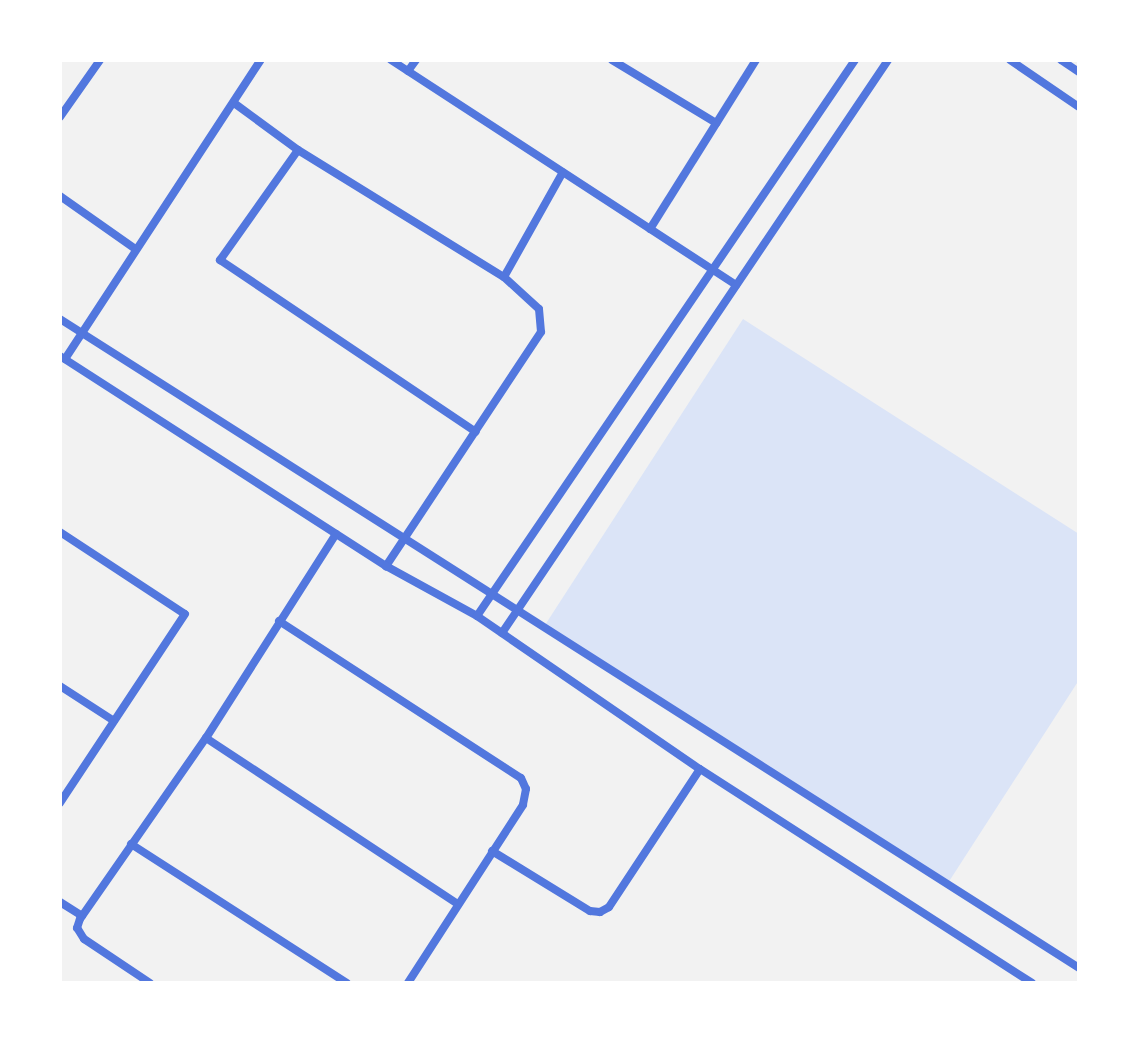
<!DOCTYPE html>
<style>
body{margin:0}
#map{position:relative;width:1139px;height:1043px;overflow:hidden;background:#f2f2f2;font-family:"PT Serif",serif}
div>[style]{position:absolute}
.green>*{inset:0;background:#dbe4f7}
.minor>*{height:8px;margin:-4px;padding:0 4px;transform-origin:4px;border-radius:4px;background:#5277de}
span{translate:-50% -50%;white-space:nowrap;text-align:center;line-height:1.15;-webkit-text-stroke:8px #fff;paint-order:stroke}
.frame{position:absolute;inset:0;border:62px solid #fff;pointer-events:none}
</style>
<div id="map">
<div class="green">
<div style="clip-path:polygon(743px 319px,1079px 534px,1079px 680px,948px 883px,545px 625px)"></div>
</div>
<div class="minor">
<div style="left:391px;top:60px;width:412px;rotate:33.1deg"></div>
<div style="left:612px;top:60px;width:122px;rotate:31.2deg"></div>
<div style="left:1010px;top:60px;width:83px;rotate:34.3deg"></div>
<div style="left:1061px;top:60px;width:22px;rotate:34deg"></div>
<div style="left:408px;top:71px;width:14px;rotate:-54deg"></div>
<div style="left:234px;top:103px;width:79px;rotate:36.3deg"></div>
<div style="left:298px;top:150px;width:242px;rotate:31.7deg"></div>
<div style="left:504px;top:277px;width:47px;rotate:42.4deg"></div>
<div style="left:539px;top:309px;width:23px;rotate:85deg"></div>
<div style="left:541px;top:332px;width:281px;rotate:123.5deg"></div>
<div style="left:60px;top:117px;width:70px;rotate:-54.9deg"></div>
<div style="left:298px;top:150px;width:135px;rotate:125.3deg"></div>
<div style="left:220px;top:260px;width:308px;rotate:33.9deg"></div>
<div style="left:60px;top:196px;width:90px;rotate:35.1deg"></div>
<div style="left:650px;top:229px;width:199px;rotate:-57.9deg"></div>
<div style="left:504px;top:277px;width:120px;rotate:-60.7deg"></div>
<div style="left:60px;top:319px;width:1208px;rotate:32.49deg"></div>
<div style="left:60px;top:356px;width:388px;rotate:32.8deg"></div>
<div style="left:386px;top:566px;width:104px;rotate:28.8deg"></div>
<div style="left:477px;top:616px;width:270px;rotate:34.5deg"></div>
<div style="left:700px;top:769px;width:395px;rotate:32.8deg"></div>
<div style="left:65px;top:359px;width:358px;rotate:-56.8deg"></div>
<div style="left:60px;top:532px;width:149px;rotate:33.3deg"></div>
<div style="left:185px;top:614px;width:227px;rotate:123.5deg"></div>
<div style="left:477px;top:616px;width:672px;rotate:-55.79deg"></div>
<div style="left:279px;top:621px;width:288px;rotate:33deg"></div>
<div style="left:521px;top:778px;width:12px;rotate:66deg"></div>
<div style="left:526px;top:789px;width:16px;rotate:101deg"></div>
<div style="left:523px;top:805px;width:212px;rotate:122.9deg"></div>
<div style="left:502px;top:633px;width:691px;rotate:-56.03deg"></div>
<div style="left:60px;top:686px;width:64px;rotate:32.9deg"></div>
<div style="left:206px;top:738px;width:302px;rotate:33.4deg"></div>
<div style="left:131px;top:844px;width:257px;rotate:32.8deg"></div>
<div style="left:492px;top:851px;width:115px;rotate:31.5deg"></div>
<div style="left:590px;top:911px;width:10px;rotate:6deg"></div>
<div style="left:600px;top:912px;width:10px;rotate:-29deg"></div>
<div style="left:609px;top:907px;width:165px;rotate:-56.6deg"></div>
<div style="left:60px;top:902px;width:26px;rotate:32deg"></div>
<div style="left:150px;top:983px;width:79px;rotate:-146.3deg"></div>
<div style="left:84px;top:939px;width:13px;rotate:-122deg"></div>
<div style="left:77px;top:928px;width:9px;rotate:-72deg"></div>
<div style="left:80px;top:919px;width:221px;rotate:-55.2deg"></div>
<div style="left:206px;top:738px;width:242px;rotate:-57.5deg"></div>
</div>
<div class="frame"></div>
</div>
